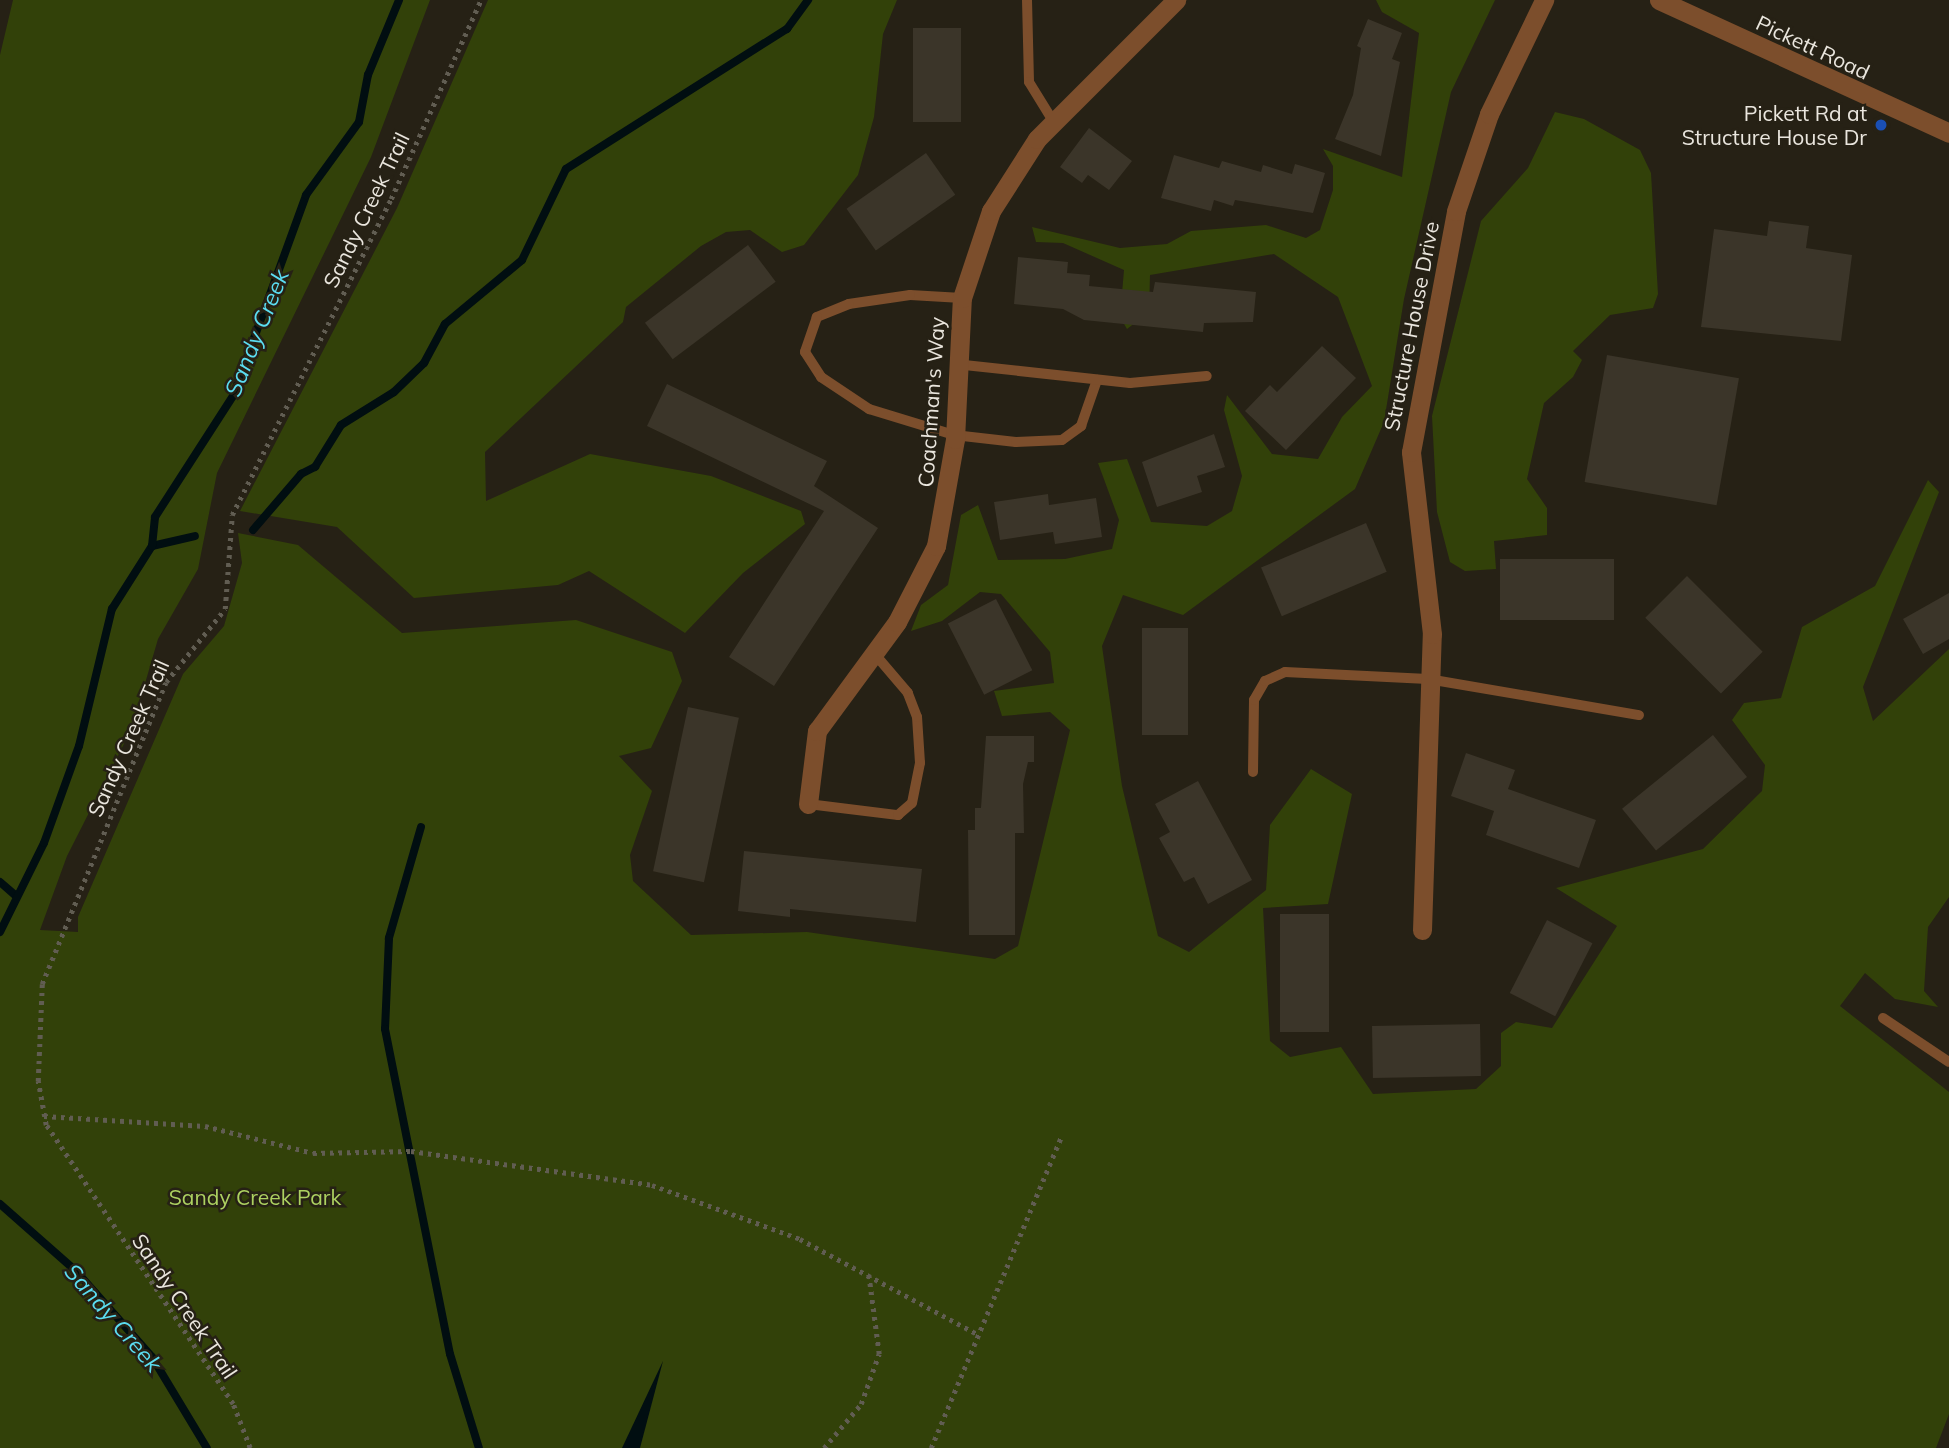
<!DOCTYPE html>
<style>
body{margin:0}
#map{position:relative;width:1949px;height:1448px;overflow:hidden;background:#262115;font-family:Mulish,sans-serif}
div>[style]{position:absolute}
.green>*{inset:0;background:#324109}
.water>*{inset:0;background:#010e11}
.stream>*{height:8px;margin:-4px;padding:0 4px;transform-origin:4px;border-radius:4px;background:#010e11}
.building>*{inset:0;background:#3b3529;transform-origin:0 0}
.path>*{height:4.5px;margin-top:-2.25px;transform-origin:0;background:repeating-linear-gradient(90deg,#615d52 0 3.5px,transparent 0 8.5px)}
.service>*{height:10px;margin:-5px;padding:0 5px;transform-origin:5px;border-radius:5px;background:#7c4e2c}
.minor>*{height:19px;margin:-9.5px;padding:0 9.5px;transform-origin:9.5px;border-radius:9.5px;background:#7c4e2c}
.tertiary>*{height:19px;margin:-9.5px;padding:0 9.5px;transform-origin:9.5px;border-radius:9.5px;background:#7c4e2c}
.dots>*{width:19px;height:19px;translate:-50% -50%;box-sizing:border-box;border:4px solid #262115;border-radius:50%}
span{translate:-50% -50%;white-space:nowrap;text-align:center;line-height:1.15;-webkit-text-stroke:5px #262115;paint-order:stroke}
.street-label{font-size:21px;color:#eae6de}
.poi-label{font-size:21px;color:#eae6de}
.right{translate:-100% -50%;text-align:right}
.park-label{font-size:21px;color:#add161}
.water-label{font-size:23px;color:#5bddf1;font-style:italic}
</style>
<div id="map">
<div class="green">
<div style="clip-path:polygon(13px 0,430px 0,371px 157px,217px 473px,198px 569px,158px 639px,132px 728px,67px 856px,40px 930px,78px 932px,78px 917px,183px 674px,224px 626px,242px 563px,238px 533px,298px 545px,402px 633px,576px 620px,672px 652px,682px 681px,651px 748px,619px 756px,652px 791px,630px 855px,633px 881px,691px 935px,807px 932px,995px 959px,1018px 946px,1070px 730px,1050px 712px,1002px 716px,994px 691px,1054px 683px,1050px 652px,1001px 594px,980px 592px,942px 621px,911px 631px,921px 605px,948px 585px,961px 515px,978px 505px,998px 560px,1065px 559px,1112px 549px,1119px 520px,1098px 463px,1127px 459px,1151px 522px,1207px 526px,1232px 511px,1242px 476px,1224px 410px,1227px 395px,1272px 454px,1318px 459px,1342px 417px,1372px 386px,1338px 297px,1274px 254px,1150px 275px,1149px 312px,1127px 329px,1120px 317px,1124px 270px,1063px 243px,1036px 242px,1032px 227px,1120px 248px,1167px 244px,1191px 231px,1266px 225px,1306px 238px,1320px 230px,1333px 190px,1333px 166px,1323px 149px,1402px 177px,1419px 33px,1382px 12px,1376px 0,1495px 0,1451px 92px,1404px 299px,1384px 422px,1355px 489px,1183px 615px,1123px 595px,1102px 646px,1122px 786px,1158px 936px,1189px 952px,1266px 890px,1270px 825px,1311px 769px,1352px 794px,1328px 904px,1263px 908px,1270px 1041px,1290px 1057px,1341px 1047px,1373px 1094px,1476px 1089px,1501px 1066px,1501px 1033px,1516px 1022px,1552px 1028px,1617px 926px,1556px 888px,1703px 849px,1762px 791px,1765px 765px,1732px 720px,1744px 703px,1781px 698px,1802px 627px,1875px 586px,1928px 480px,1939px 492px,1863px 687px,1873px 721px,1949px 649px,1949px 897px,1928px 927px,1924px 991px,1938px 1007px,1895px 999px,1865px 973px,1840px 1006px,1949px 1092px,1949px 1414px,1936px 1448px,0 1448px,0 55px)"></div>
<div style="clip-path:polygon(488px 0,897px 0,883px 34px,874px 117px,858px 175px,804px 245px,782px 252px,750px 230px,726px 232px,701px 246px,626px 307px,623px 322px,485px 452px,486px 501px,590px 454px,711px 476px,801px 511px,805px 524px,743px 573px,685px 633px,589px 571px,558px 585px,414px 598px,337px 527px,240px 511px,397px 208px)"></div>
<div style="clip-path:polygon(1555px 112px,1584px 119px,1640px 150px,1651px 173px,1658px 294px,1653px 308px,1610px 315px,1573px 351px,1582px 360px,1573px 377px,1544px 403px,1527px 479px,1547px 508px,1547px 535px,1494px 541px,1496px 569px,1465px 571px,1450px 562px,1437px 512px,1432px 416px,1481px 221px,1528px 168px)"></div>
</div>
<div class="water">
<div style="clip-path:polygon(663px 1361px,640px 1448px,622px 1448px)"></div>
</div>
<div class="stream">
<div style="left:253px;top:530px;width:74px;rotate:-49.4deg"></div>
<div style="left:301px;top:474px;width:16px;rotate:-27deg"></div>
<div style="left:315px;top:467px;width:49px;rotate:-58.2deg"></div>
<div style="left:341px;top:425px;width:62px;rotate:-31.9deg"></div>
<div style="left:394px;top:392px;width:42px;rotate:-44deg"></div>
<div style="left:424px;top:363px;width:44px;rotate:-61.7deg"></div>
<div style="left:445px;top:324px;width:100px;rotate:-39.7deg"></div>
<div style="left:522px;top:260px;width:101px;rotate:-64.2deg"></div>
<div style="left:566px;top:169px;width:262px;rotate:-32.4deg"></div>
<div style="left:787px;top:29px;width:36px;rotate:-54deg"></div>
<div style="left:152px;top:546px;width:44px;rotate:-13.1deg"></div>
<div style="left:421px;top:827px;width:116px;rotate:106.1deg"></div>
<div style="left:389px;top:938px;width:91px;rotate:92.5deg"></div>
<div style="left:385px;top:1029px;width:331px;rotate:78.7deg"></div>
<div style="left:450px;top:1354px;width:98px;rotate:72.9deg"></div>
<div style="left:0;top:882px;width:20px;rotate:41deg"></div>
<div style="left:0;top:932px;width:99px;rotate:-63.7deg"></div>
<div style="left:44px;top:843px;width:103px;rotate:-70.2deg"></div>
<div style="left:79px;top:746px;width:141px;rotate:-76.5deg"></div>
<div style="left:112px;top:609px;width:75px;rotate:-57.6deg"></div>
<div style="left:152px;top:546px;width:29px;rotate:-84deg"></div>
<div style="left:155px;top:517px;width:144px;rotate:-57.2deg"></div>
<div style="left:233px;top:396px;width:214px;rotate:-70deg"></div>
<div style="left:306px;top:195px;width:90px;rotate:-54deg"></div>
<div style="left:359px;top:122px;width:48px;rotate:-79.2deg"></div>
<div style="left:368px;top:75px;width:81px;rotate:-67.5deg"></div>
<div style="left:0;top:1204px;width:101px;rotate:41.4deg"></div>
<div style="left:76px;top:1271px;width:115px;rotate:48.5deg"></div>
<div style="left:152px;top:1357px;width:106px;rotate:58.9deg"></div>
</div>
<div class="building">
<div style="clip-path:polygon(1368px 19px,1402px 33px,1392px 59px,1400px 62px,1381px 156px,1335px 139px,1353px 95px,1361px 48px,1357px 46px)"></div>
<div style="left:913px;top:28px;width:48px;height:94px"></div>
<div style="clip-path:polygon(1089px 128px,1132px 161px,1109px 190px,1088px 175px,1082px 183px,1060px 167px)"></div>
<div style="left:926px;top:153px;width:51px;height:97px;rotate:55deg"></div>
<div style="clip-path:polygon(1174px 155px,1219px 168px,1222px 161px,1261px 172px,1263px 165px,1292px 174px,1295px 164px,1325px 173px,1313px 213px,1235px 200px,1233px 206px,1214px 200px,1211px 211px,1161px 198px)"></div>
<div style="clip-path:polygon(1769px 221px,1809px 226px,1806px 248px,1852px 255px,1841px 341px,1701px 327px,1714px 229px,1767px 236px)"></div>
<div style="left:748px;top:245px;width:46px;height:129px;rotate:53deg"></div>
<div style="clip-path:polygon(1018px 257px,1068px 262px,1067px 273px,1090px 275px,1089px 286px,1153px 292px,1155px 282px,1256px 292px,1253px 322px,1204px 323px,1203px 332px,1084px 320px,1063px 309px,1014px 304px)"></div>
<div style="clip-path:polygon(1322px 346px,1356px 378px,1286px 450px,1245px 411px,1270px 385px,1277px 392px)"></div>
<div style="left:1607px;top:355px;width:134px;height:129px;rotate:10deg"></div>
<div style="clip-path:polygon(667px 384px,827px 461px,814px 486px,878px 528px,774px 686px,729px 657px,824px 511px,647px 426px)"></div>
<div style="clip-path:polygon(1214px 434px,1225px 467px,1197px 476px,1202px 492px,1157px 507px,1142px 462px)"></div>
<div style="clip-path:polygon(1048px 494px,1049px 505px,1096px 498px,1102px 537px,1055px 544px,1053px 532px,1000px 540px,994px 502px)"></div>
<div style="left:1366px;top:523px;width:53px;height:114px;rotate:67deg"></div>
<div style="left:1500px;top:559px;width:114px;height:61px"></div>
<div style="left:1687px;top:576px;width:107px;height:59px;rotate:45deg"></div>
<div style="clip-path:polygon(1949px 593px,1949px 639px,1923px 654px,1903px 619px)"></div>
<div style="left:996px;top:599px;width:80px;height:54px;rotate:63deg"></div>
<div style="left:1142px;top:628px;width:46px;height:107px"></div>
<div style="left:688px;top:707px;width:52px;height:168px;rotate:12deg"></div>
<div style="left:1713px;top:735px;width:54px;height:117px;rotate:51deg"></div>
<div style="clip-path:polygon(986px 736px,1034px 736px,1034px 762px,1028px 762px,1023px 784px,1024px 833px,1015px 833px,1015px 935px,969px 935px,968px 830px,975px 830px,975px 808px,981px 808px)"></div>
<div style="clip-path:polygon(1466px 753px,1515px 770px,1508px 789px,1596px 820px,1579px 868px,1486px 835px,1494px 811px,1451px 796px)"></div>
<div style="clip-path:polygon(1198px 781px,1252px 880px,1208px 904px,1194px 877px,1184px 882px,1159px 838px,1170px 832px,1155px 804px)"></div>
<div style="clip-path:polygon(744px 851px,922px 869px,916px 922px,790px 909px,790px 917px,738px 911px)"></div>
<div style="left:1280px;top:914px;width:49px;height:118px"></div>
<div style="left:1547px;top:920px;width:51px;height:82px;rotate:27deg"></div>
<div style="left:1480px;top:1024px;width:52px;height:108px;rotate:89deg"></div>
</div>
<div class="path">
<div style="left:44px;top:1116px;width:161px;rotate:3.6deg"></div>
<div style="left:205px;top:1126px;width:111px;rotate:14deg"></div>
<div style="left:313px;top:1153px;width:98px;rotate:-1.2deg"></div>
<div style="left:411px;top:1151px;width:243px;rotate:8deg"></div>
<div style="left:652px;top:1185px;width:158px;rotate:20deg"></div>
<div style="left:800px;top:1239px;width:203px;rotate:28.2deg"></div>
<div style="left:250px;top:1448px;width:47px;rotate:-111.1deg"></div>
<div style="left:233px;top:1404px;width:336px;rotate:-123.8deg"></div>
<div style="left:46px;top:1125px;width:45px;rotate:-100.3deg"></div>
<div style="left:38px;top:1081px;width:97px;rotate:-87.6deg"></div>
<div style="left:42px;top:984px;width:326px;rotate:-67.7deg"></div>
<div style="left:166px;top:682px;width:94px;rotate:-51.1deg"></div>
<div style="left:225px;top:609px;width:94px;rotate:-85.7deg"></div>
<div style="left:232px;top:515px;width:354px;rotate:-63.3deg"></div>
<div style="left:391px;top:199px;width:218px;rotate:-65.7deg"></div>
<div style="left:824px;top:1448px;width:57px;rotate:-49.9deg"></div>
<div style="left:861px;top:1404px;width:53px;rotate:-70.2deg"></div>
<div style="left:879px;top:1354px;width:84px;rotate:-97.5deg"></div>
<div style="left:931px;top:1448px;width:337px;rotate:-67.3deg"></div>
</div>
<div class="service">
<div style="left:1027px;top:0;width:82px;rotate:88.6deg"></div>
<div style="left:1029px;top:82px;width:46px;rotate:58.4deg"></div>
<div style="left:962px;top:298px;width:52px;rotate:-176.7deg"></div>
<div style="left:910px;top:295px;width:62px;rotate:171.6deg"></div>
<div style="left:849px;top:304px;width:35px;rotate:158deg"></div>
<div style="left:817px;top:317px;width:37px;rotate:109deg"></div>
<div style="left:805px;top:352px;width:30px;rotate:57deg"></div>
<div style="left:821px;top:377px;width:58px;rotate:33.7deg"></div>
<div style="left:869px;top:409px;width:89px;rotate:17deg"></div>
<div style="left:954px;top:435px;width:62px;rotate:6.4deg"></div>
<div style="left:1016px;top:442px;width:46px;rotate:-2.5deg"></div>
<div style="left:1062px;top:440px;width:24px;rotate:-36deg"></div>
<div style="left:1081px;top:426px;width:49px;rotate:-70.8deg"></div>
<div style="left:955px;top:364px;width:176px;rotate:6.2deg"></div>
<div style="left:1130px;top:383px;width:77px;rotate:-5.2deg"></div>
<div style="left:1253px;top:772px;width:72px;rotate:-89.2deg"></div>
<div style="left:1254px;top:700px;width:22px;rotate:-60deg"></div>
<div style="left:1265px;top:681px;width:22px;rotate:-24deg"></div>
<div style="left:1285px;top:672px;width:143px;rotate:2.8deg"></div>
<div style="left:1428px;top:679px;width:214px;rotate:9.7deg"></div>
<div style="left:808px;top:804px;width:91px;rotate:7deg"></div>
<div style="left:898px;top:815px;width:18px;rotate:-41deg"></div>
<div style="left:912px;top:803px;width:41px;rotate:-78.7deg"></div>
<div style="left:920px;top:763px;width:46px;rotate:-93.7deg"></div>
<div style="left:917px;top:717px;width:26px;rotate:-111deg"></div>
<div style="left:908px;top:693px;width:52px;rotate:-130.4deg"></div>
<div style="left:1883px;top:1018px;width:79px;rotate:33.7deg"></div>
</div>
<div class="minor">
<div style="left:808px;top:804px;width:74px;rotate:-83deg"></div>
<div style="left:817px;top:731px;width:135px;rotate:-53.7deg"></div>
<div style="left:897px;top:622px;width:85px;rotate:-62.8deg"></div>
<div style="left:936px;top:546px;width:109px;rotate:-79.9deg"></div>
<div style="left:955px;top:439px;width:141px;rotate:-87.2deg"></div>
<div style="left:962px;top:298px;width:92px;rotate:-71.6deg"></div>
<div style="left:991px;top:211px;width:85px;rotate:-57.4deg"></div>
<div style="left:1037px;top:139px;width:197px;rotate:-45deg"></div>
<div style="left:1422px;top:930px;width:296px;rotate:-88.1deg"></div>
<div style="left:1432px;top:634px;width:183px;rotate:-96.6deg"></div>
<div style="left:1411px;top:452px;width:245px;rotate:-79.4deg"></div>
<div style="left:1456px;top:211px;width:102px;rotate:-71.2deg"></div>
<div style="left:1489px;top:114px;width:127px;rotate:-64.2deg"></div>
</div>
<div class="tertiary">
<div style="left:1659px;top:0;width:319px;rotate:24.6deg"></div>
</div>
<div class="dots">
<div style="left:1881px;top:125px;background:#1a4fb4"></div>
</div>
<div class="street-label">
<span style="left:1813px;top:47px;rotate:25deg">Pickett Road</span>
<span style="left:366px;top:210px;rotate:-64deg">Sandy Creek Trail</span>
<span style="left:1411px;top:326px;rotate:-79deg">Structure House Drive</span>
<span style="left:931px;top:402px;rotate:-86deg">Coachman's Way</span>
<span style="left:128px;top:738px;rotate:-66deg">Sandy Creek Trail</span>
<span style="left:185px;top:1306px;rotate:56deg">Sandy Creek Trail</span>
</div>
<div class="poi-label">
<span class="right" style="left:1867px;top:125px">Pickett Rd at<br>Structure House Dr</span>
</div>
<div class="park-label">
<span style="left:255px;top:1197px">Sandy Creek Park</span>
</div>
<div class="water-label">
<span style="left:257px;top:333px;rotate:-68deg">Sandy Creek</span>
<span style="left:113px;top:1318px;rotate:49deg">Sandy Creek</span>
</div>
</div>
